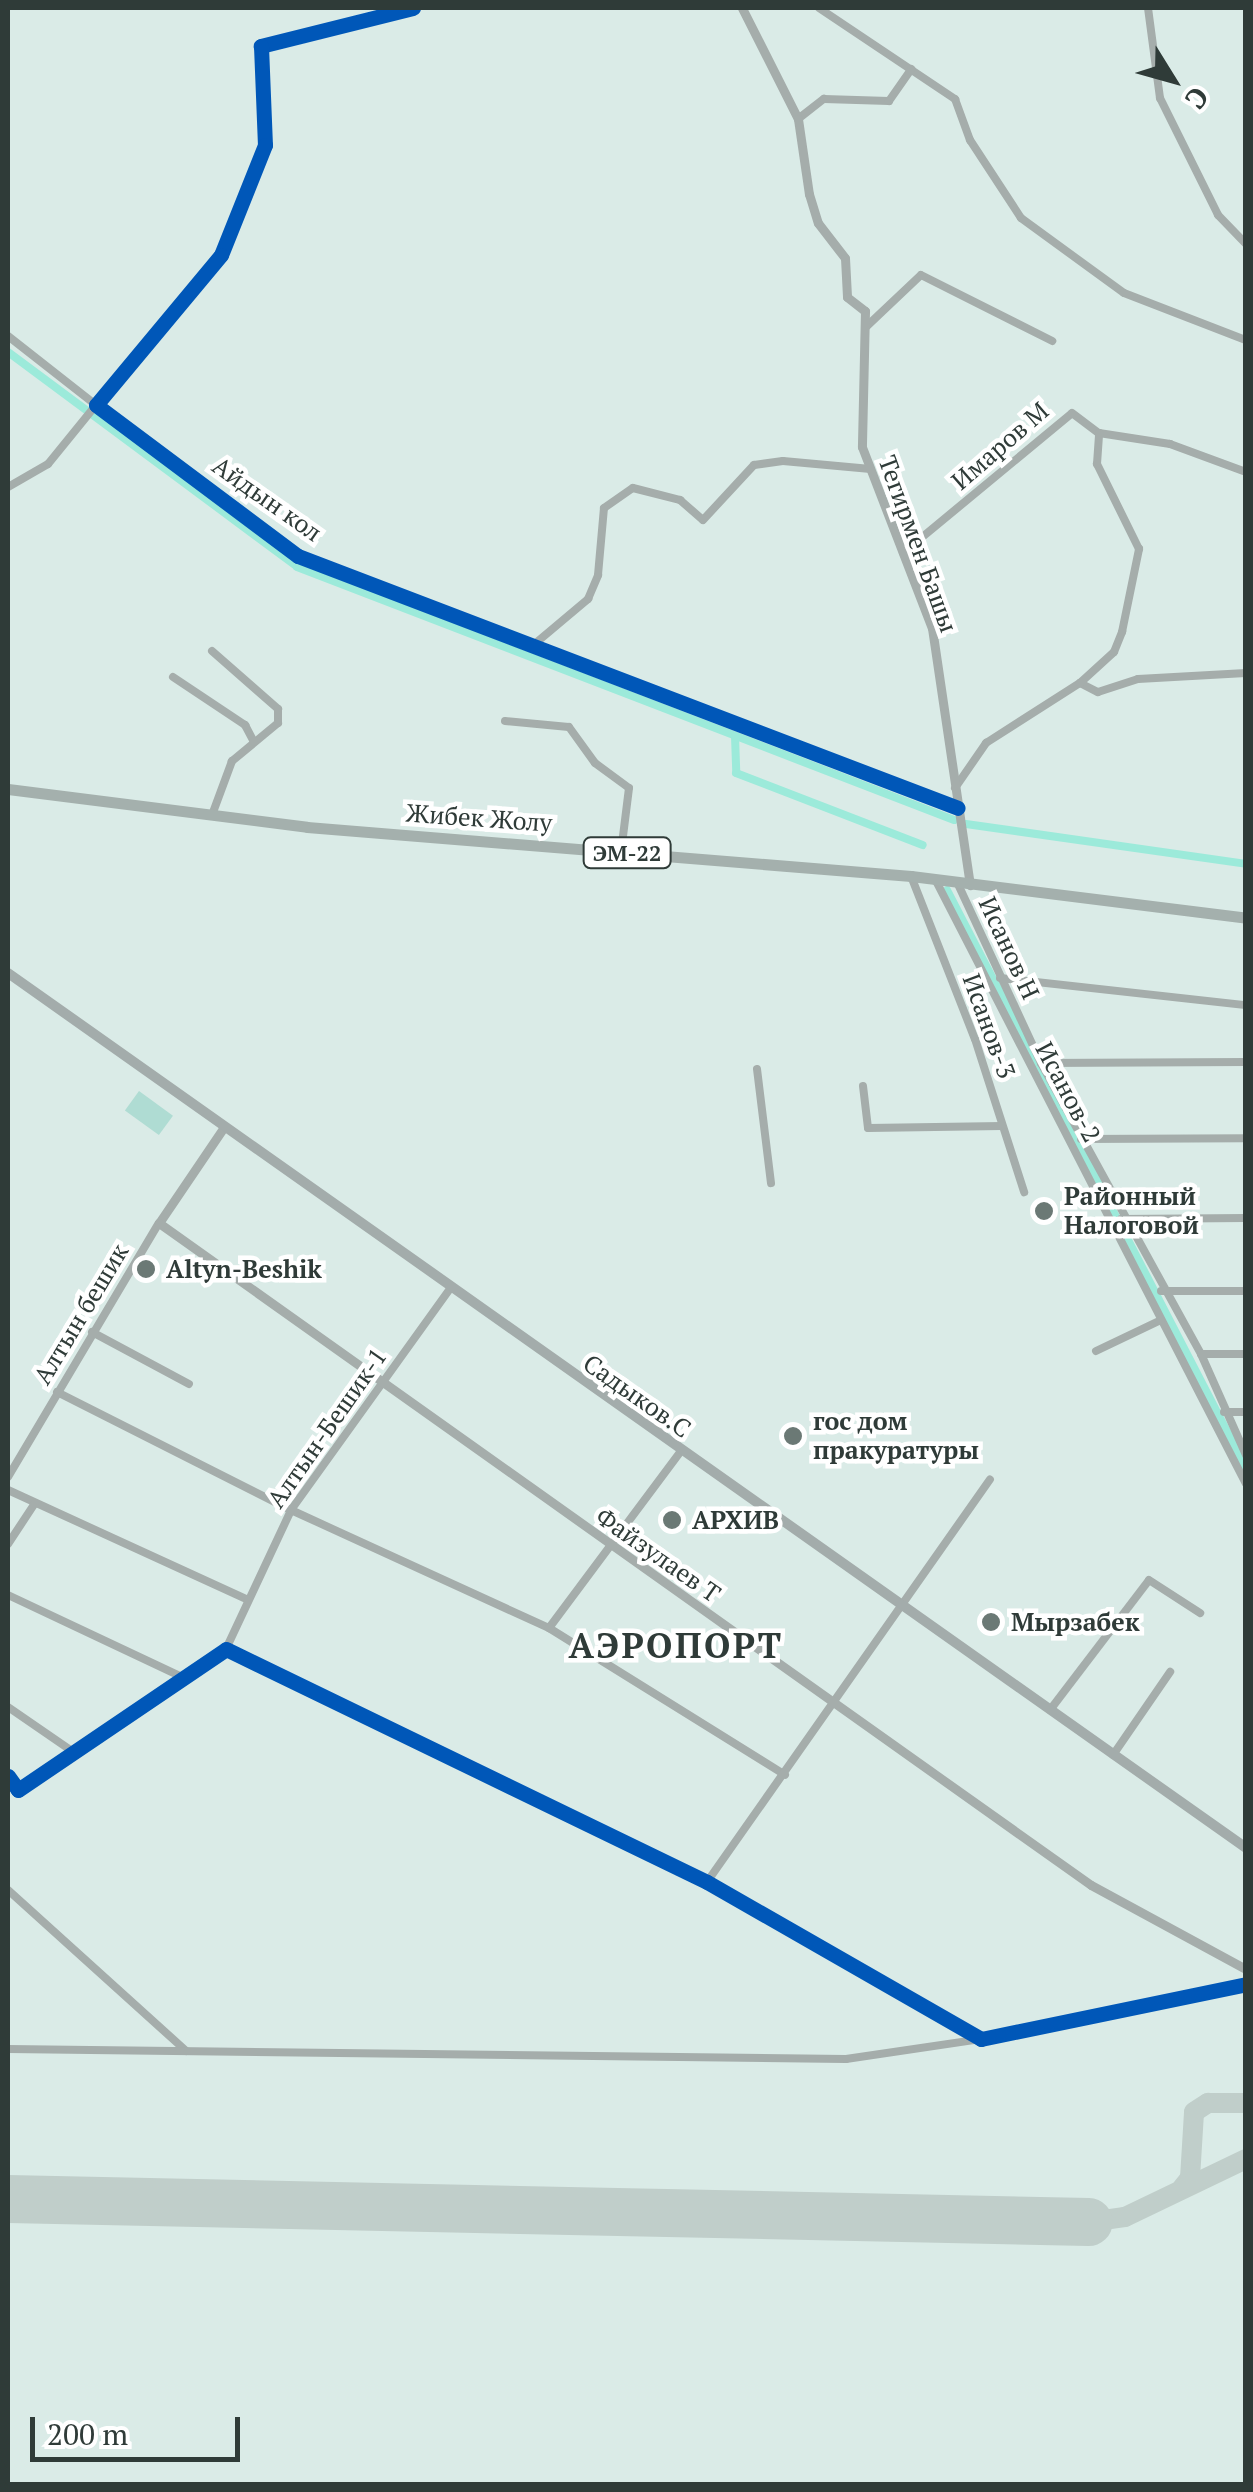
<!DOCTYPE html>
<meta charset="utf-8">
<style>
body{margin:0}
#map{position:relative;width:1253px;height:2492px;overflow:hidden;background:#daebe7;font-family:"PT Serif",serif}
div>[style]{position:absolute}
.green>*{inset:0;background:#afdcd3;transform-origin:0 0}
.canal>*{height:8px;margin:-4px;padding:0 4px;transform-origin:4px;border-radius:4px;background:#9ceada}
.taxiway>*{height:20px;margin:-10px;padding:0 10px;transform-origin:10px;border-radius:10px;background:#c0ceca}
.runway>*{height:48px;margin:-24px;padding:0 24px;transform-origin:24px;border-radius:24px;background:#c0ceca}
.minor>*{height:8px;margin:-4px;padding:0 4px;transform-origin:4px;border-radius:4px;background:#a5adab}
.tertiary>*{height:9px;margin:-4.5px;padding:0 4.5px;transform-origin:4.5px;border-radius:4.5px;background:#a5adab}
.secondary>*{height:10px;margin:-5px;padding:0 5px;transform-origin:5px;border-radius:5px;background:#a3acab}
.primary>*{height:11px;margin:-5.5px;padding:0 5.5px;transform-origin:5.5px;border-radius:5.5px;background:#a4b0ad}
.cycleway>*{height:15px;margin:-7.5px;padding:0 7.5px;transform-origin:7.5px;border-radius:7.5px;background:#0057b8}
.dots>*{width:28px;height:28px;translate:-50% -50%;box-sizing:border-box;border:5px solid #fff;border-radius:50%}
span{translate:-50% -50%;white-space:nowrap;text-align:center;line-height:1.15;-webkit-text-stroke:9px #fff;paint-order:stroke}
.shield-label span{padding:2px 8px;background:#fff;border:2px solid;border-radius:8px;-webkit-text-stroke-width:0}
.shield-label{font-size:22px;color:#2f3b38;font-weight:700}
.street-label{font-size:25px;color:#2f3b38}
.poi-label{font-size:25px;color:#2f3b38;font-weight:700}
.left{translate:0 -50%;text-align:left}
.district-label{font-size:35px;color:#2f3b38;font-weight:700;letter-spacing:2.5px}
.frame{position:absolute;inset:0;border:10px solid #2f3b38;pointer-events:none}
.north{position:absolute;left:1123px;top:30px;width:100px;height:100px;-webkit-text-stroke:8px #fff;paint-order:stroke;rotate:127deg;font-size:28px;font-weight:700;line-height:40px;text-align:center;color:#2f3b38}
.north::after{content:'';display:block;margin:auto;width:35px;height:45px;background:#2f3b38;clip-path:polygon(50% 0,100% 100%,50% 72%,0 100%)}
.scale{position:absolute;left:30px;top:2417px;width:210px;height:45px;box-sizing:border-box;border:5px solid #2f3b38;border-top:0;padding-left:12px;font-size:30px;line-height:35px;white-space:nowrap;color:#2f3b38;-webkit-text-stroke:8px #fff;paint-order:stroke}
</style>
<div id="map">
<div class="green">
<div style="left:139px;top:1091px;width:42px;height:24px;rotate:36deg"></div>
</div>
<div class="canal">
<div style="left:8px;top:352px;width:360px;rotate:36.6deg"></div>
<div style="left:297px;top:567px;width:704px;rotate:21.06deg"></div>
<div style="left:735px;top:736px;width:37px;rotate:88deg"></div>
<div style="left:736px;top:773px;width:200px;rotate:21.1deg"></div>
<div style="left:966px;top:824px;width:283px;rotate:8.1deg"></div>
<div style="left:947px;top:890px;width:651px;rotate:62.65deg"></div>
</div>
<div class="taxiway">
<div style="left:1182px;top:2188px;width:13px;rotate:-51deg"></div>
<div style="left:1190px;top:2178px;width:66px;rotate:-86.5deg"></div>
<div style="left:1194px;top:2112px;width:17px;rotate:-33deg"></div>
<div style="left:1208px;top:2103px;width:38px"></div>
<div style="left:1089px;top:2222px;width:36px;rotate:-8deg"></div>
<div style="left:1125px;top:2217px;width:134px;rotate:-25.6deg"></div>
</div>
<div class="runway">
<div style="left:8px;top:2199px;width:1081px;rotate:1.22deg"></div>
</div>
<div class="minor">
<div style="left:413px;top:8px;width:157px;rotate:166deg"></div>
<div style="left:261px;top:46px;width:99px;rotate:87.7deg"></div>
<div style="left:265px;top:145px;width:118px;rotate:111.8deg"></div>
<div style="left:221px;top:255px;width:195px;rotate:129.8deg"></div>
<div style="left:96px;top:405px;width:252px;rotate:36.8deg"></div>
<div style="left:298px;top:556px;width:706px;rotate:20.9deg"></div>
<div style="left:819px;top:8px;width:164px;rotate:33.8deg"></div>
<div style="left:955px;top:99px;width:44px;rotate:69.9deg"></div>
<div style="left:970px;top:140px;width:93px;rotate:56.8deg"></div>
<div style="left:1021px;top:218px;width:127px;rotate:36.1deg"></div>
<div style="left:1124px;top:293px;width:131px;rotate:21.1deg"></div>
<div style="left:1148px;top:8px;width:91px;rotate:82.4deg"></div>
<div style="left:1160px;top:98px;width:131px;rotate:63.6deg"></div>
<div style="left:1218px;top:215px;width:40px;rotate:46deg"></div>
<div style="left:798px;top:119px;width:33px;rotate:-38deg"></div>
<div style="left:824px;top:99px;width:65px;rotate:1.8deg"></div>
<div style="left:889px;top:101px;width:39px;rotate:-55deg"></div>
<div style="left:867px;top:326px;width:74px;rotate:-43.4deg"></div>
<div style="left:921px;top:275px;width:147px;rotate:26.7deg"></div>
<div style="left:8px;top:336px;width:112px;rotate:38.1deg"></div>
<div style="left:96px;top:405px;width:76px;rotate:129.1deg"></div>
<div style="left:48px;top:464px;width:46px;rotate:150.1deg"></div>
<div style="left:903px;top:553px;width:219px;rotate:-39.6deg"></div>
<div style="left:1072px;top:413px;width:34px;rotate:37deg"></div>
<div style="left:1099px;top:433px;width:72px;rotate:8.8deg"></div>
<div style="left:1170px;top:444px;width:81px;rotate:20.2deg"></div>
<div style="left:531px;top:647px;width:75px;rotate:-40.1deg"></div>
<div style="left:588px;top:599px;width:26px;rotate:-67deg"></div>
<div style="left:598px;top:575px;width:67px;rotate:-84.9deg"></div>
<div style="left:604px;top:508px;width:35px;rotate:-35deg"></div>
<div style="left:633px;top:488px;width:49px;rotate:14.3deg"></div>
<div style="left:680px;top:500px;width:30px;rotate:41deg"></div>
<div style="left:703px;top:520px;width:75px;rotate:-47.2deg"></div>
<div style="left:754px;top:465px;width:29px;rotate:-8deg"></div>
<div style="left:783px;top:461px;width:88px;rotate:5.2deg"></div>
<div style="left:212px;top:651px;width:88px;rotate:41.3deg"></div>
<div style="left:278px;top:709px;width:14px;rotate:90deg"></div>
<div style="left:278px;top:723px;width:60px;rotate:140.4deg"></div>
<div style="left:232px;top:761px;width:58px;rotate:110.3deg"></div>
<div style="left:173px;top:677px;width:87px;rotate:33.7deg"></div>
<div style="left:245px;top:725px;width:19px;rotate:62deg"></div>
<div style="left:1080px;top:683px;width:20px;rotate:27deg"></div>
<div style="left:1098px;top:692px;width:42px;rotate:-18deg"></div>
<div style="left:1138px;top:679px;width:108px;rotate:-3.2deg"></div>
<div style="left:505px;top:721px;width:64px;rotate:5.4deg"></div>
<div style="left:569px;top:727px;width:44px;rotate:54.2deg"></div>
<div style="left:595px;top:763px;width:42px;rotate:36.3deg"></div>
<div style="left:629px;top:788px;width:64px;rotate:97.1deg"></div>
<div style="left:955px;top:788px;width:55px;rotate:-55.4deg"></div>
<div style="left:986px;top:743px;width:112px;rotate:-32.6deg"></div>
<div style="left:1080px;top:683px;width:46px;rotate:-42.4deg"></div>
<div style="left:1114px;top:652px;width:22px;rotate:-68deg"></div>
<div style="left:1122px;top:632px;width:85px;rotate:-78.4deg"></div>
<div style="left:1139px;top:549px;width:95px;rotate:-116.3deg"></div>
<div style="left:1097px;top:464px;width:31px;rotate:-86deg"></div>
<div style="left:911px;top:876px;width:175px;rotate:68.6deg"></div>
<div style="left:975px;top:1039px;width:161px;rotate:72.2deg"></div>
<div style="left:935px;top:879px;width:680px;rotate:62.79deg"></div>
<div style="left:957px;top:882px;width:200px;rotate:65.1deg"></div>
<div style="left:1041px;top:1063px;width:332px;rotate:61.2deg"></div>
<div style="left:1201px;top:1354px;width:111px;rotate:66deg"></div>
<div style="left:1000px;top:978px;width:247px;rotate:6.3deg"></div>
<div style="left:1041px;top:1063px;width:205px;rotate:-0.3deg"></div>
<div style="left:757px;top:1069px;width:115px;rotate:83deg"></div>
<div style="left:863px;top:1086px;width:42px;rotate:83.2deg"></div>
<div style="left:868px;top:1128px;width:134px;rotate:-0.9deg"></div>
<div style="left:1081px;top:1139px;width:165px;rotate:-0.3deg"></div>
<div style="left:1121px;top:1219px;width:125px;rotate:-0.5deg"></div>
<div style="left:1161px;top:1291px;width:85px"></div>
<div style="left:92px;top:1332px;width:110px;rotate:28.2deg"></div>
<div style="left:1096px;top:1351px;width:72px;rotate:-25.5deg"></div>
<div style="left:1201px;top:1354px;width:45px"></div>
<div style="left:57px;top:1392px;width:262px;rotate:26.8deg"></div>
<div style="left:291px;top:1510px;width:284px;rotate:24.6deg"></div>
<div style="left:549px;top:1628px;width:221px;rotate:-53.3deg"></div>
<div style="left:1224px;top:1412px;width:22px"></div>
<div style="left:8px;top:1477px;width:295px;rotate:-59.3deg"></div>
<div style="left:8px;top:1490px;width:264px;rotate:24.6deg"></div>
<div style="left:8px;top:1544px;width:49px;rotate:-56.6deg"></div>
<div style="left:8px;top:1595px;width:195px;rotate:25.2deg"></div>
<div style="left:549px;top:1628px;width:278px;rotate:31.9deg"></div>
<div style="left:226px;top:1649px;width:153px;rotate:-64.9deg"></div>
<div style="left:291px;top:1510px;width:274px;rotate:-54.3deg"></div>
<div style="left:8px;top:1707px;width:78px;rotate:34.5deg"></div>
<div style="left:1050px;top:1710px;width:163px;rotate:-52.7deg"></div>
<div style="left:1149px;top:1580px;width:61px;rotate:32.9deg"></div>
<div style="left:1113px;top:1755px;width:101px;rotate:-55.5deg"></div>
<div style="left:8px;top:1776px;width:17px;rotate:54deg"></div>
<div style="left:18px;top:1790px;width:251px;rotate:-34.1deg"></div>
<div style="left:226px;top:1649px;width:534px;rotate:25.85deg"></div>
<div style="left:707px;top:1882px;width:316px;rotate:29.8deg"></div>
<div style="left:981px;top:2039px;width:271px;rotate:-11.7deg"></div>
<div style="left:707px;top:1882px;width:492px;rotate:-54.9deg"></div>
<div style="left:8px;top:1890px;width:240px;rotate:42.1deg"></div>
<div style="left:8px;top:2049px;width:838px;rotate:0.68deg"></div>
<div style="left:846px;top:2059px;width:136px;rotate:-8.4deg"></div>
</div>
<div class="tertiary">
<div style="left:742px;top:8px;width:124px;rotate:63.2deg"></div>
<div style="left:798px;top:119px;width:76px;rotate:81.7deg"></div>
<div style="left:809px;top:194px;width:30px;rotate:73deg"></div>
<div style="left:818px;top:223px;width:44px;rotate:52.4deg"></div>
<div style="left:845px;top:258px;width:39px;rotate:87deg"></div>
<div style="left:847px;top:297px;width:23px;rotate:38deg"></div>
<div style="left:865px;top:311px;width:136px;rotate:91.3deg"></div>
<div style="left:862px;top:447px;width:194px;rotate:68.9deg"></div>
<div style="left:932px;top:628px;width:260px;rotate:81.6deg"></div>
<div style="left:224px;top:1127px;width:116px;rotate:124.1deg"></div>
<div style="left:159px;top:1223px;width:1143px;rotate:35.39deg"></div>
<div style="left:1091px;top:1885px;width:176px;rotate:28.5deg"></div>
</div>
<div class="secondary">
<div style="left:8px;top:973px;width:1516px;rotate:35.25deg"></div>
</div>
<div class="primary">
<div style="left:8px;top:789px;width:301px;rotate:7.2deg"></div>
<div style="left:307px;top:827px;width:606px;rotate:4.64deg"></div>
<div style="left:911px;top:876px;width:338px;rotate:7.1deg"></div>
</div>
<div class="cycleway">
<div style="left:413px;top:8px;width:157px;rotate:166deg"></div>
<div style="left:261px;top:46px;width:99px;rotate:87.7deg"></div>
<div style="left:265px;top:145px;width:118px;rotate:111.8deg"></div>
<div style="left:221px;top:255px;width:195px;rotate:129.8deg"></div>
<div style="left:96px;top:405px;width:252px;rotate:36.8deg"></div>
<div style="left:298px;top:556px;width:706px;rotate:20.9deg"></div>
<div style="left:8px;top:1776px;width:17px;rotate:54deg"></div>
<div style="left:18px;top:1790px;width:251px;rotate:-34.1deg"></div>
<div style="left:226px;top:1649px;width:534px;rotate:25.85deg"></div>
<div style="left:707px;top:1882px;width:316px;rotate:29.8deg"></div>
<div style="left:981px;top:2039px;width:271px;rotate:-11.7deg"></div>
</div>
<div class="dots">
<div style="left:1044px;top:1211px;background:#6b7975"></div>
<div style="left:146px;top:1269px;background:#6b7975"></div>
<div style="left:793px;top:1436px;background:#6b7975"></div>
<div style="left:672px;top:1520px;background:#6b7975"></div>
<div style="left:991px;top:1622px;background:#6b7975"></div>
</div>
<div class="shield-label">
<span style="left:627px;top:853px">ЭМ-22</span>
</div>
<div class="street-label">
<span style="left:1000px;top:446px;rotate:-41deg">Имаров М</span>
<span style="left:267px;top:499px;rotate:35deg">Айдын кол</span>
<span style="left:918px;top:544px;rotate:70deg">Тегирмен Башы</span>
<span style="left:479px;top:818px;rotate:4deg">Жибек Жолу</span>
<span style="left:1009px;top:948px;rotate:65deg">Исанов Н</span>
<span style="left:989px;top:1026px;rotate:70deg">Исанов-3</span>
<span style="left:1068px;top:1092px;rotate:62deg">Исанов-2</span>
<span style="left:81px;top:1314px;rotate:-59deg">Алтын бешик</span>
<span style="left:637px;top:1396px;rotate:35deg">Садыков.С</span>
<span style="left:327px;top:1428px;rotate:-55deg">Алтын-Бешик-1</span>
<span style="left:658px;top:1555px;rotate:35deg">Файзулаев Т</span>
</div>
<div class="poi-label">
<span class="left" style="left:1064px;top:1211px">Районный<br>Налоговой</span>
<span class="left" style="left:166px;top:1269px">Altyn-Beshik</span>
<span class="left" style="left:813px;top:1436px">гос дом<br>пракуратуры</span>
<span class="left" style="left:692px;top:1520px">АРХИВ</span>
<span class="left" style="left:1011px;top:1622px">Мырзабек</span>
</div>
<div class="district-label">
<span style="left:676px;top:1645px">АЭРОПОРТ</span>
</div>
<div class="frame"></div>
<div class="north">С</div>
<div class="scale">200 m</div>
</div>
